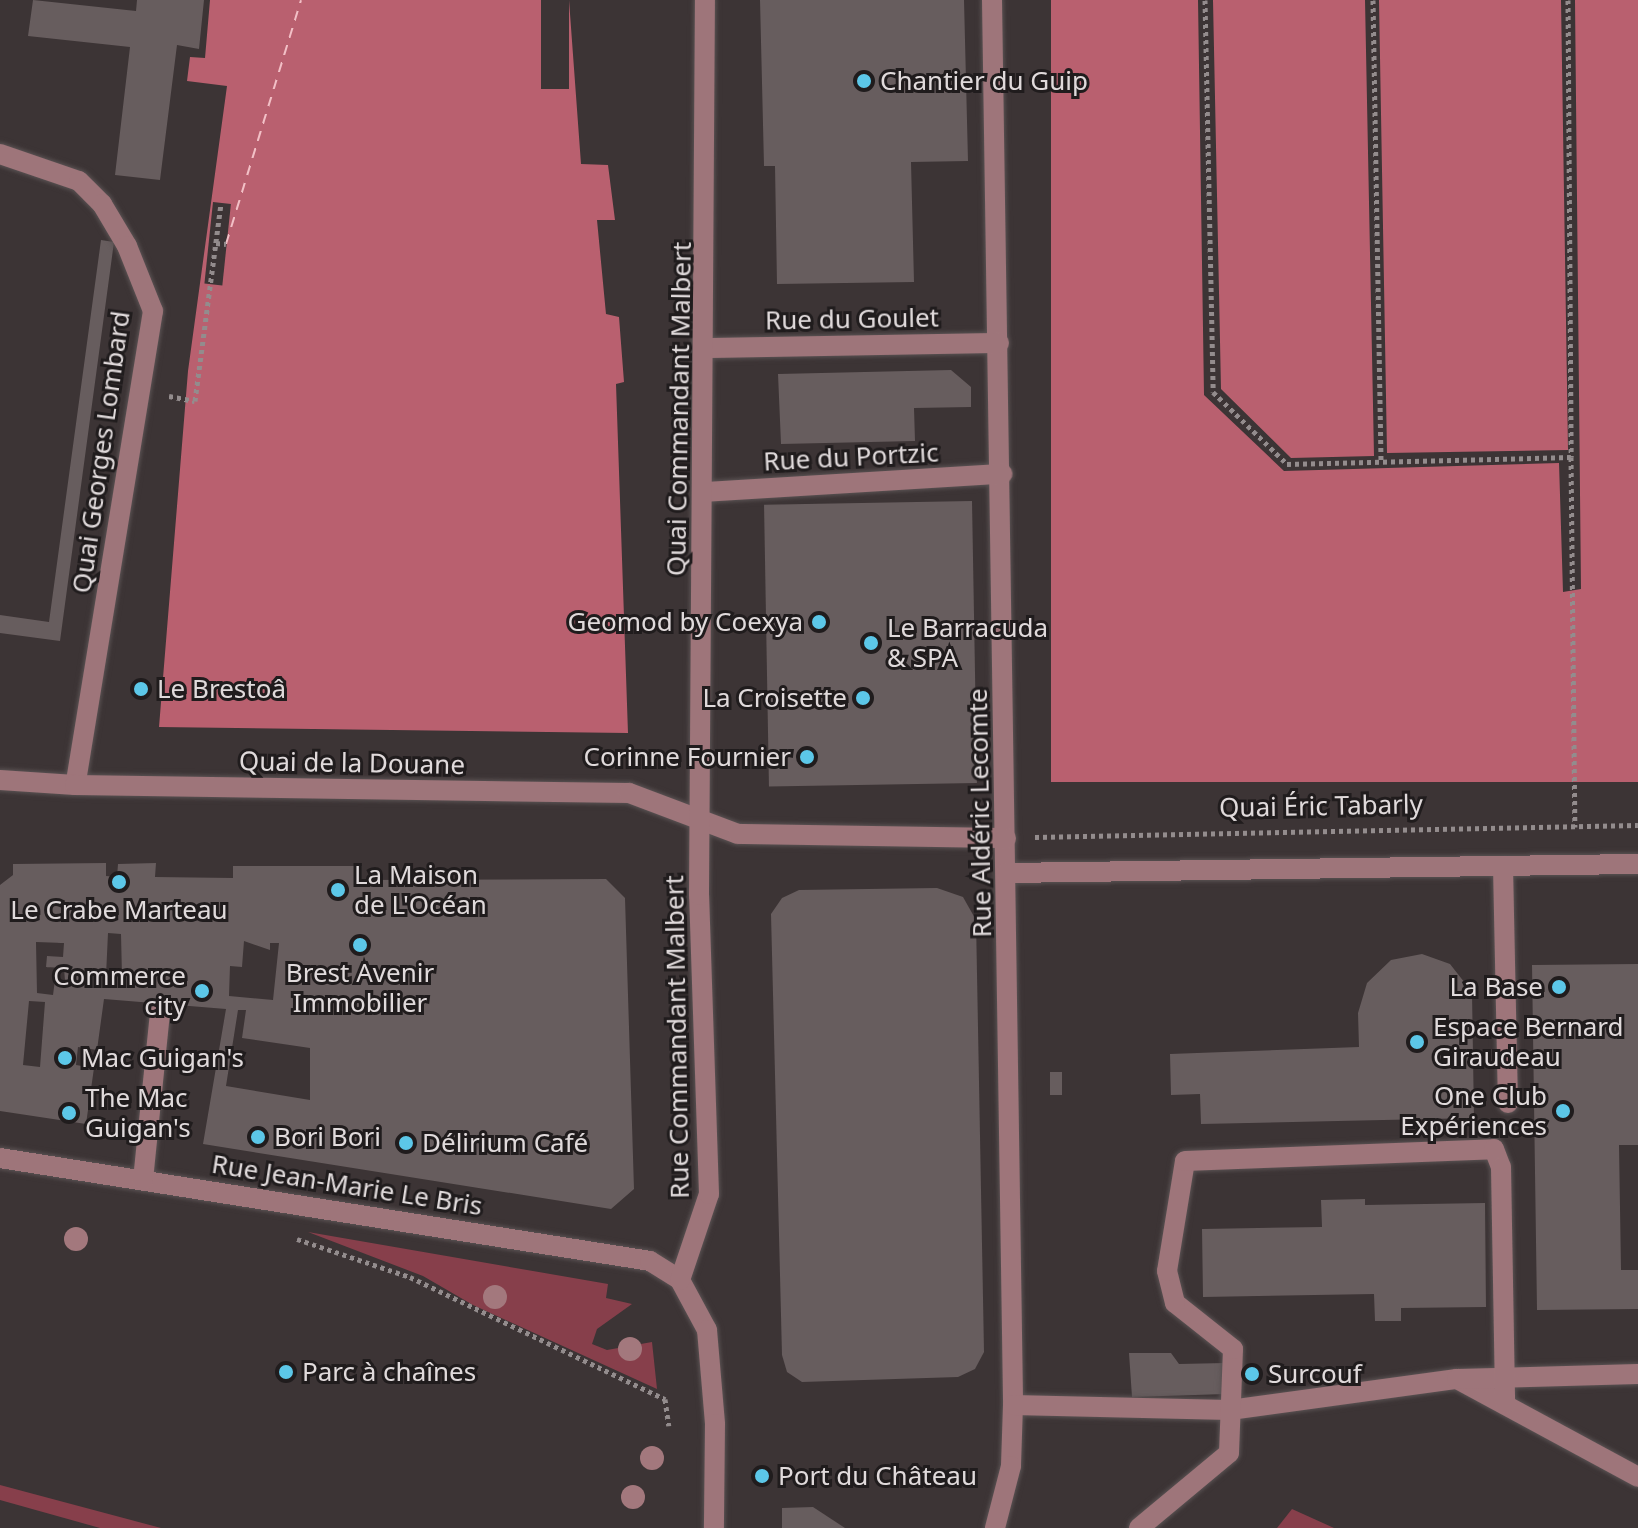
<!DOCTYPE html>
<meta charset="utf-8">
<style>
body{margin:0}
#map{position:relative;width:1638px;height:1528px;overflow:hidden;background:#3c3435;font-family:"Noto Sans",sans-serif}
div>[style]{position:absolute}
.green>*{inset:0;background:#873f4b}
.water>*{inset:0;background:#b9606f;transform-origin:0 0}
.pier>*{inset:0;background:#3c3435;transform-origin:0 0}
.ferry>*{height:2px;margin-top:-1px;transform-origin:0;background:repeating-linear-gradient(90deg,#f2c0c6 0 10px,transparent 0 18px)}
.building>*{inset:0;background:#675d5e;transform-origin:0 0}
.path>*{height:5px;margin-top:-2.5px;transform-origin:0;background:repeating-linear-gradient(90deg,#938c8d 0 4px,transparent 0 8px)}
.roads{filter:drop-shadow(0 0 2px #5a5253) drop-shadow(0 0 2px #5a5253)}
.minor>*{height:20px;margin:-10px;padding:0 10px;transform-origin:10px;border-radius:10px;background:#9e757a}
.trees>*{width:24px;height:24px;margin:-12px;border-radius:50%;background:#a3787d}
.dots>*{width:22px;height:22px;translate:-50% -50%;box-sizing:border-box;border:4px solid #201c1d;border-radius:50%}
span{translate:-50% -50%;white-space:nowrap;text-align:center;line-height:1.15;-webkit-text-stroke:6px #201c1d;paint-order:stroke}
.poi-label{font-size:26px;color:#e0dadb}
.left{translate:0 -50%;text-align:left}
.right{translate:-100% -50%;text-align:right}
.street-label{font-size:26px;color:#e0dadb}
</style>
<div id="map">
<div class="green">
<div style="clip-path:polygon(308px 1232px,608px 1284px,606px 1298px,632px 1304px,597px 1329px,592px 1344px,607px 1350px,652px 1342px,657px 1389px,473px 1305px,423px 1276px)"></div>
<div style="clip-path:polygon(0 1485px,161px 1528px,100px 1528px,0 1500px)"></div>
<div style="clip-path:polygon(1292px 1509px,1334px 1528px,1277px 1528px)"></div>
</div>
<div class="water">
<div style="clip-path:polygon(210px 0,569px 0,581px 164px,608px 165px,615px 220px,597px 220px,606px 314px,619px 317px,624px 382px,616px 384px,628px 733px,159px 727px,188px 371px,227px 86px,187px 81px,190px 57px,205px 58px)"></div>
<div style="left:1051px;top:0;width:587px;height:782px"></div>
</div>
<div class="pier">
<div style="left:541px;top:0;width:28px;height:89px"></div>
<div style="clip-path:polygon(1198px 0,1213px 0,1221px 389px,1291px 458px,1374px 456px,1365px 0,1379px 0,1387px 453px,1568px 450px,1561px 0,1575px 0,1581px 589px,1563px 592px,1559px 463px,1284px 471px,1204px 395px)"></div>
<div style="left:213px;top:202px;width:18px;height:82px;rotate:6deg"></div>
</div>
<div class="ferry">
<div style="left:226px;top:244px;width:255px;rotate:-72.9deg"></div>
</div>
<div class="building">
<div style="clip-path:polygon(33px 0,136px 11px,137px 0,204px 0,199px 49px,177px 45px,160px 180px,115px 175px,130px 47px,28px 36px)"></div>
<div style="clip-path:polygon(760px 0,964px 0,968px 161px,911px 162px,914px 282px,777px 284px,775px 166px,764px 166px)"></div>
<div style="clip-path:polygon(101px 240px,114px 242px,60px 641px,0 633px,0 615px,49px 622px)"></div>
<div style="clip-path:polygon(951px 370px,971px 387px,971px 407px,914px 408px,915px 441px,781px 444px,778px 374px)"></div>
<div style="left:972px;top:501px;width:282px;height:208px;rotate:89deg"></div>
<div style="clip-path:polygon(evenodd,106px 863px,106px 876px,117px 877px,118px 864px,156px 863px,155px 877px,233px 878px,233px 866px,362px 866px,362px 880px,606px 879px,625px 898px,634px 1189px,611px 1209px,203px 1144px,226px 1009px,104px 999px,97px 1050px,78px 1047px,76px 1065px,94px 1068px,86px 1124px,0 1111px,0 885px,13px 875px,13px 864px,106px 863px,108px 933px,121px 934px,122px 977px,106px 976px,108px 933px,106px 863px,244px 941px,270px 950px,270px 943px,279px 943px,273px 1000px,229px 996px,230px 966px,242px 967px,244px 941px,106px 863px,36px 942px,64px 943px,63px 957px,47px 956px,46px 967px,64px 968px,65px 981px,55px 980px,53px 995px,37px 993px,36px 942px,106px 863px,29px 1001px,45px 1002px,40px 1067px,23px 1065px,29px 1001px,106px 863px,238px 1010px,246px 1010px,242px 1038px,310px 1048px,310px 1100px,226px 1086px,238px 1010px)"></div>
<div style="clip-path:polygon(937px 888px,963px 897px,976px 920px,984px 1352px,975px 1369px,958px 1377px,802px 1382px,787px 1372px,782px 1355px,771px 914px,782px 898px,799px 890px)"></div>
<div style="clip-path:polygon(1422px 954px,1450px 964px,1472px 992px,1474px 1118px,1201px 1124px,1200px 1094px,1171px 1095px,1170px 1054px,1359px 1047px,1358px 1013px,1367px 983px,1391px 960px)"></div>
<div style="clip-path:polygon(1638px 964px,1638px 1145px,1619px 1145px,1621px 1270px,1638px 1270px,1638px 1309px,1537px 1310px,1532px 965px)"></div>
<div style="left:1050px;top:1072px;width:12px;height:23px"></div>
<div style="clip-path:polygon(1365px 1199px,1365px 1205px,1485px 1203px,1486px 1307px,1401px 1308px,1401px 1321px,1375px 1321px,1374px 1294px,1203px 1297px,1202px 1229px,1322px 1227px,1321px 1200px)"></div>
<div style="clip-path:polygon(1129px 1353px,1171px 1353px,1179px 1364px,1225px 1363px,1226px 1394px,1132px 1397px)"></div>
<div style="clip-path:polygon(813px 1507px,845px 1528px,782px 1528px,782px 1508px)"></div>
</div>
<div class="path">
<div style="left:1205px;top:0;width:392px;rotate:88.8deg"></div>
<div style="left:1213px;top:392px;width:103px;rotate:44.2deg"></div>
<div style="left:1287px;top:464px;width:284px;rotate:-1.4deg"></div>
<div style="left:1571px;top:457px;width:370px;rotate:89.4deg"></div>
<div style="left:1373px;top:0;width:461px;rotate:89deg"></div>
<div style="left:1568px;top:0;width:457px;rotate:89.6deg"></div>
<div style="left:216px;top:243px;width:10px;rotate:6deg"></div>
<div style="left:169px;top:396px;width:26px;rotate:11deg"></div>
<div style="left:195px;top:401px;width:199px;rotate:-82.5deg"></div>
<div style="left:1035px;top:837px;width:603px;rotate:-1.14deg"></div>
<div style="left:297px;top:1239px;width:119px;rotate:18.6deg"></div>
<div style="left:410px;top:1277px;width:283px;rotate:25.6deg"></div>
<div style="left:665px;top:1399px;width:27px;rotate:82deg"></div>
</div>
<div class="roads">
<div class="minor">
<div style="left:992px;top:0;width:1405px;rotate:89.14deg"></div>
<div style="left:1013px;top:1405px;width:61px;rotate:91.9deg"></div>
<div style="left:1011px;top:1466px;width:64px;rotate:104.5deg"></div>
<div style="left:0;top:154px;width:83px;rotate:18.9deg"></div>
<div style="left:79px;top:181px;width:33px;rotate:45deg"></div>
<div style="left:102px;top:204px;width:49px;rotate:59.2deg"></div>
<div style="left:127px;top:246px;width:70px;rotate:68.2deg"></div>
<div style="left:153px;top:311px;width:480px;rotate:99.3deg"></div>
<div style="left:706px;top:348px;width:293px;rotate:-1deg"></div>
<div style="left:704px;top:492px;width:299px;rotate:-3.5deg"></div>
<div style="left:0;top:780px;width:75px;rotate:3.8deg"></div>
<div style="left:75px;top:785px;width:554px;rotate:0.83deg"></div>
<div style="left:629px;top:793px;width:116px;rotate:20.6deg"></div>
<div style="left:738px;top:834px;width:268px;rotate:0.9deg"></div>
<div style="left:1503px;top:866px;width:237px;rotate:88.8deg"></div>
<div style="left:1006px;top:873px;width:632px;rotate:-0.82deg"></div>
<div style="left:0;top:1158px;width:658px;rotate:9deg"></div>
<div style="left:650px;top:1261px;width:36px;rotate:32deg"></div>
<div style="left:680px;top:1280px;width:57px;rotate:61.6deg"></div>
<div style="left:707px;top:1330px;width:94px;rotate:85.1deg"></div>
<div style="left:715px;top:1424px;width:104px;rotate:90.6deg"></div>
<div style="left:143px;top:1180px;width:168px;rotate:-84.2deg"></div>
<div style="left:680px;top:1280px;width:91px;rotate:-71.4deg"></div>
<div style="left:709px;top:1194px;width:299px;rotate:-91.9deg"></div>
<div style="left:699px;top:895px;width:895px;rotate:-89.62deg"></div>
<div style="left:1457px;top:1379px;width:206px;rotate:28.4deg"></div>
<div style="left:1013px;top:1405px;width:217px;rotate:1.3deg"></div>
<div style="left:1230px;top:1410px;width:229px;rotate:-7.8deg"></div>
<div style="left:1457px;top:1379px;width:181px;rotate:-1.6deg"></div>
<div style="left:1139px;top:1528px;width:117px;rotate:-39.8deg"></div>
<div style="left:1229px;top:1453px;width:104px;rotate:-87.8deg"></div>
<div style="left:1233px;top:1349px;width:74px;rotate:-141.6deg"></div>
<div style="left:1175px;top:1303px;width:33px;rotate:-104deg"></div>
<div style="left:1167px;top:1271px;width:111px;rotate:-80.7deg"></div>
<div style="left:1185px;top:1161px;width:309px;rotate:-2.2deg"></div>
<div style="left:1494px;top:1149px;width:19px;rotate:69deg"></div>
<div style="left:1501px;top:1167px;width:237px;rotate:89deg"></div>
</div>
</div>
<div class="trees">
<div style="left:76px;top:1239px"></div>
<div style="left:495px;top:1297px"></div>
<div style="left:630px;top:1349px"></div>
<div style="left:652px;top:1458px"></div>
<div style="left:633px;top:1497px"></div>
</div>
<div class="dots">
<div style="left:864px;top:81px;background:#5cc7e8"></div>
<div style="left:819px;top:622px;background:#5cc7e8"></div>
<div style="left:871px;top:643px;background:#5cc7e8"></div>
<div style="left:141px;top:689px;background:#5cc7e8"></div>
<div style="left:863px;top:698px;background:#5cc7e8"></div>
<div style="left:807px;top:757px;background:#5cc7e8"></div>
<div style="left:119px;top:882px;background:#5cc7e8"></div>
<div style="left:338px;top:890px;background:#5cc7e8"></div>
<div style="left:360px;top:945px;background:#5cc7e8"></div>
<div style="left:1559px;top:987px;background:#5cc7e8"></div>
<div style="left:202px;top:991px;background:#5cc7e8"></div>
<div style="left:1417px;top:1042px;background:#5cc7e8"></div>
<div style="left:65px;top:1058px;background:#5cc7e8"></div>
<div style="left:1563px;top:1111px;background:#5cc7e8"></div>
<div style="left:69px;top:1113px;background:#5cc7e8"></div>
<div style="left:258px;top:1137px;background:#5cc7e8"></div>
<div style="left:406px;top:1143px;background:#5cc7e8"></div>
<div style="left:286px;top:1372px;background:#5cc7e8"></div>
<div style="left:1252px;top:1374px;background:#5cc7e8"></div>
<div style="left:762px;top:1476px;background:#5cc7e8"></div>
</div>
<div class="poi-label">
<span class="left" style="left:880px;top:81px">Chantier du Guip</span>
<span class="right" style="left:803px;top:622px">Geomod by Coexya</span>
<span class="left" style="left:887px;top:643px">Le Barracuda<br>&amp; SPA</span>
<span class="left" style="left:157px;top:689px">Le Brestoâ</span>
<span class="right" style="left:847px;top:698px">La Croisette</span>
<span class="right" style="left:791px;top:757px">Corinne Fournier</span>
<span class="left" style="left:354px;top:890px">La Maison<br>de L'Océan</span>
<span style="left:119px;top:910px">Le Crabe Marteau</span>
<span style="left:360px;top:988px">Brest Avenir<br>Immobilier</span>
<span class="right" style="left:186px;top:991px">Commerce<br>city</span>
<span class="right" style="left:1543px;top:987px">La Base</span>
<span class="left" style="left:1433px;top:1042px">Espace Bernard<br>Giraudeau</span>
<span class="left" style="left:81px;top:1058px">Mac Guigan's</span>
<span class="right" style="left:1547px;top:1111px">One Club<br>Expériences</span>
<span class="left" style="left:85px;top:1113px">The Mac<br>Guigan's</span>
<span class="left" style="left:274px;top:1137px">Bori Bori</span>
<span class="left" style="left:422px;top:1143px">Délirium Café</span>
<span class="left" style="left:302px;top:1372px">Parc à chaînes</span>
<span class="left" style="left:1268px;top:1374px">Surcouf</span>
<span class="left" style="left:778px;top:1476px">Port du Château</span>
</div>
<div class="street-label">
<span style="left:852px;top:319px;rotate:-1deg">Rue du Goulet</span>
<span style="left:679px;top:409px;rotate:-89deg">Quai Commandant Malbert</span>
<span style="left:101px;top:452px;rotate:-82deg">Quai Georges Lombard</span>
<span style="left:851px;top:457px;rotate:-3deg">Rue du Portzic</span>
<span style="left:352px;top:763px;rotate:1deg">Quai de la Douane</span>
<span style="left:1321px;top:806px;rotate:-1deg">Quai Éric Tabarly</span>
<span style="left:980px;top:813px;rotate:-91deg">Rue Aldéric Lecomte</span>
<span style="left:677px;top:1037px;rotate:-91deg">Rue Commandant Malbert</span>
<span style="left:347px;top:1185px;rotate:9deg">Rue Jean-Marie Le Bris</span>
</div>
</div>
